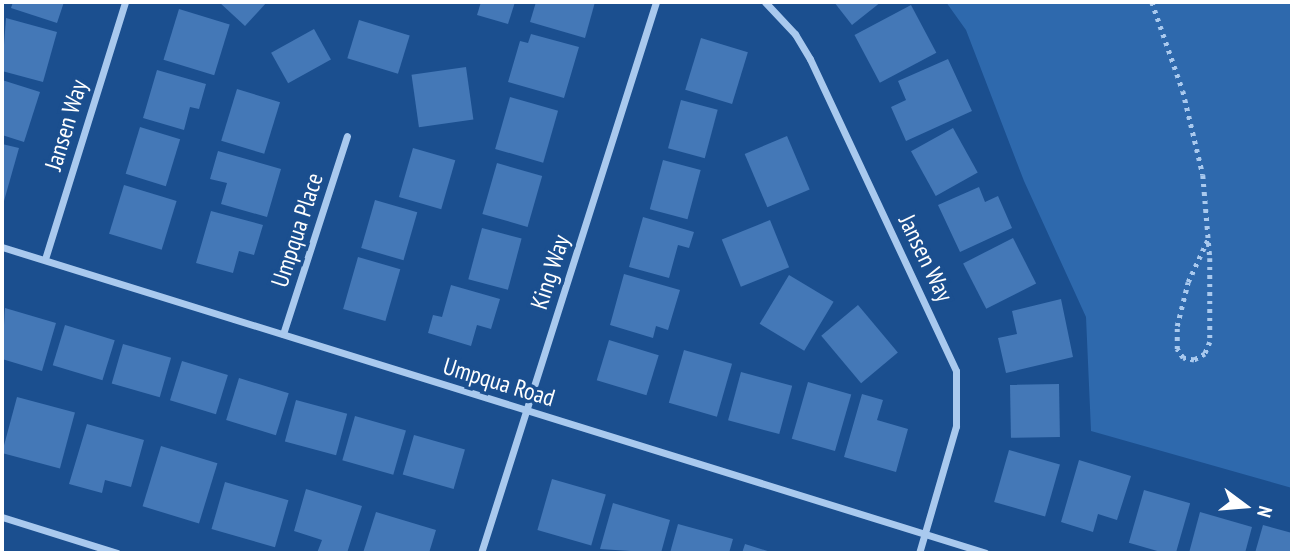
<!DOCTYPE html>
<style>
body{margin:0}
#map{position:relative;width:1294px;height:555px;overflow:hidden;background:#1b4f8f;font-family:"PT Sans Narrow",sans-serif}
div>[style]{position:absolute}
.green>*{inset:0;background:#2e69ad}
.building>*{inset:0;background:#4478b7;transform-origin:0 0}
.path>*{height:4.5px;margin-top:-2.25px;transform-origin:0;background:repeating-linear-gradient(90deg,#a9c9ee 0 3.5px,transparent 0 8.5px)}
.street>*{height:7px;margin:-3.5px;padding:0 3.5px;transform-origin:3.5px;border-radius:3.5px;background:#a9c9ee}
span{translate:-50% -50%;white-space:nowrap;text-align:center;line-height:1.15;-webkit-text-stroke:7px #1b4f8f;paint-order:stroke}
.street-label{font-size:24px;color:#fff}
.frame{position:absolute;inset:0;border:4px solid #fff;pointer-events:none}
.north{position:absolute;left:1210px;top:471px;width:70px;height:70px;-webkit-text-stroke:5px #1b4f8f;paint-order:stroke;rotate:106deg;font-size:19px;font-weight:700;line-height:28px;text-align:center;color:#fff}
.north::after{content:'';display:block;margin:auto;width:24px;height:32px;background:#fff;clip-path:polygon(50% 0,100% 100%,50% 72%,0 100%)}
</style>
<div id="map">
<div class="green">
<div style="clip-path:polygon(946px 2px,1292px 2px,1292px 488px,1091px 431px,1086px 317px,1024px 181px,966px 30px)"></div>
</div>
<div class="building">
<div style="clip-path:polygon(13px 2px,64px 2px,57px 23px,11px 8px)"></div>
<div style="clip-path:polygon(219px 2px,267px 2px,245px 26px)"></div>
<div style="clip-path:polygon(481px 2px,515px 2px,508px 24px,477px 15px)"></div>
<div style="clip-path:polygon(536px 2px,595px 2px,585px 38px,530px 22px)"></div>
<div style="clip-path:polygon(834px 2px,881px 2px,852px 25px)"></div>
<div style="left:911px;top:5px;width:54px;height:64px;rotate:62deg"></div>
<div style="left:179px;top:9px;width:53px;height:53px;rotate:17deg"></div>
<div style="clip-path:polygon(6px 18px,57px 32px,43px 82px,2px 71px)"></div>
<div style="left:359px;top:20px;width:53px;height:40px;rotate:17deg"></div>
<div style="left:314px;top:29px;width:35px;height:49px;rotate:61deg"></div>
<div style="clip-path:polygon(531px 34px,579px 47px,564px 98px,508px 82px,520px 41px,528px 43px)"></div>
<div style="left:701px;top:38px;width:49px;height:54px;rotate:17deg"></div>
<div style="clip-path:polygon(948px 59px,972px 111px,906px 141px,891px 107px,906px 100px,898px 81px)"></div>
<div style="left:466px;top:67px;width:53px;height:55px;rotate:82deg"></div>
<div style="clip-path:polygon(157px 70px,206px 84px,199px 109px,190px 107px,184px 130px,143px 118px)"></div>
<div style="clip-path:polygon(2px 80px,40px 92px,24px 142px,2px 135px)"></div>
<div style="left:237px;top:89px;width:45px;height:54px;rotate:17deg"></div>
<div style="left:510px;top:97px;width:50px;height:54px;rotate:16deg"></div>
<div style="left:681px;top:100px;width:38px;height:50px;rotate:15deg"></div>
<div style="left:140px;top:127px;width:42px;height:49px;rotate:17deg"></div>
<div style="left:953px;top:128px;width:51px;height:48px;rotate:61deg"></div>
<div style="left:787px;top:136px;width:58px;height:46px;rotate:67deg"></div>
<div style="clip-path:polygon(2px 144px,19px 148px,4px 201px,2px 200px)"></div>
<div style="left:413px;top:148px;width:44px;height:51px;rotate:16deg"></div>
<div style="clip-path:polygon(218px 151px,281px 169px,267px 217px,221px 204px,227px 183px,210px 179px)"></div>
<div style="left:663px;top:160px;width:39px;height:51px;rotate:15deg"></div>
<div style="left:497px;top:163px;width:47px;height:53px;rotate:16deg"></div>
<div style="left:124px;top:185px;width:55px;height:51px;rotate:17deg"></div>
<div style="clip-path:polygon(979px 187px,985px 202px,998px 196px,1012px 228px,960px 252px,938px 205px)"></div>
<div style="left:375px;top:200px;width:44px;height:50px;rotate:16deg"></div>
<div style="clip-path:polygon(211px 211px,263px 225px,254px 255px,239px 251px,233px 273px,196px 263px)"></div>
<div style="clip-path:polygon(643px 217px,694px 232px,689px 248px,678px 245px,669px 278px,629px 267px)"></div>
<div style="left:770px;top:220px;width:51px;height:52px;rotate:68deg"></div>
<div style="left:482px;top:228px;width:41px;height:53px;rotate:15deg"></div>
<div style="left:1013px;top:238px;width:51px;height:56px;rotate:63deg"></div>
<div style="left:358px;top:257px;width:44px;height:54px;rotate:16deg"></div>
<div style="clip-path:polygon(624px 274px,680px 290px,668px 330px,656px 326px,653px 338px,610px 325px)"></div>
<div style="left:789px;top:275px;width:52px;height:57px;rotate:31deg"></div>
<div style="clip-path:polygon(451px 285px,500px 299px,491px 329px,477px 325px,471px 346px,428px 333px,433px 315px,442px 317px)"></div>
<div style="clip-path:polygon(1061px 299px,1073px 357px,1006px 373px,998px 338px,1017px 334px,1012px 311px)"></div>
<div style="left:858px;top:305px;width:62px;height:48px;rotate:50deg"></div>
<div style="clip-path:polygon(5px 308px,56px 323px,42px 371px,2px 359px)"></div>
<div style="left:65px;top:325px;width:52px;height:42px;rotate:17deg"></div>
<div style="left:609px;top:340px;width:52px;height:42px;rotate:17deg"></div>
<div style="left:123px;top:344px;width:50px;height:41px;rotate:16deg"></div>
<div style="left:684px;top:350px;width:50px;height:55px;rotate:16deg"></div>
<div style="left:182px;top:361px;width:48px;height:41px;rotate:17deg"></div>
<div style="left:741px;top:372px;width:53px;height:50px;rotate:15deg"></div>
<div style="left:239px;top:378px;width:52px;height:44px;rotate:17deg"></div>
<div style="left:808px;top:382px;width:45px;height:59px;rotate:16deg"></div>
<div style="left:1059px;top:384px;width:53px;height:49px;rotate:89deg"></div>
<div style="clip-path:polygon(862px 394px,883px 400px,877px 420px,908px 429px,896px 472px,844px 457px)"></div>
<div style="left:17px;top:397px;width:60px;height:58px;rotate:15deg"></div>
<div style="left:296px;top:400px;width:53px;height:43px;rotate:15deg"></div>
<div style="left:355px;top:416px;width:53px;height:46px;rotate:16deg"></div>
<div style="clip-path:polygon(87px 424px,144px 440px,131px 487px,105px 480px,102px 493px,69px 484px)"></div>
<div style="left:414px;top:435px;width:53px;height:41px;rotate:16deg"></div>
<div style="left:161px;top:446px;width:59px;height:63px;rotate:17deg"></div>
<div style="left:1009px;top:450px;width:53px;height:54px;rotate:16deg"></div>
<div style="clip-path:polygon(1079px 460px,1131px 476px,1117px 520px,1098px 514px,1093px 532px,1061px 522px)"></div>
<div style="left:552px;top:479px;width:56px;height:53px;rotate:16deg"></div>
<div style="left:225px;top:482px;width:66px;height:49px;rotate:16deg"></div>
<div style="clip-path:polygon(306px 489px,362px 506px,347px 553px,317px 553px,322px 540px,294px 531px)"></div>
<div style="left:1144px;top:490px;width:48px;height:55px;rotate:16deg"></div>
<div style="clip-path:polygon(613px 503px,670px 520px,661px 553px,600px 549px)"></div>
<div style="clip-path:polygon(376px 512px,436px 530px,429px 553px,363px 553px)"></div>
<div style="clip-path:polygon(1200px 512px,1252px 527px,1245px 553px,1189px 553px)"></div>
<div style="clip-path:polygon(678px 524px,733px 539px,729px 553px,670px 553px)"></div>
<div style="clip-path:polygon(1263px 525px,1292px 533px,1292px 553px,1255px 553px)"></div>
<div style="clip-path:polygon(745px 544px,774px 553px,742px 553px)"></div>
</div>
<div class="path">
<div style="left:1152px;top:2px;width:94px;rotate:70.8deg"></div>
<div style="left:1183px;top:91px;width:86px;rotate:76.6deg"></div>
<div style="left:1203px;top:175px;width:83px;rotate:85.2deg"></div>
<div style="left:1210px;top:258px;width:84px;rotate:90deg"></div>
<div style="left:1210px;top:342px;width:13px;rotate:113deg"></div>
<div style="left:1205px;top:354px;width:13px;rotate:151deg"></div>
<div style="left:1194px;top:360px;width:11px;rotate:-170deg"></div>
<div style="left:1183px;top:358px;width:11px;rotate:-124deg"></div>
<div style="left:1177px;top:349px;width:23px;rotate:-90deg"></div>
<div style="left:1177px;top:326px;width:45px;rotate:-76deg"></div>
<div style="left:1188px;top:282px;width:47px;rotate:-65.1deg"></div>
</div>
<div class="street">
<div style="left:765px;top:2px;width:44px;rotate:46.8deg"></div>
<div style="left:795px;top:34px;width:29px;rotate:59deg"></div>
<div style="left:810px;top:59px;width:344px;rotate:64.9deg"></div>
<div style="left:956px;top:371px;width:55px;rotate:90deg"></div>
<div style="left:956px;top:426px;width:132px;rotate:106.2deg"></div>
<div style="left:2px;top:247px;width:1030px;rotate:17.27deg"></div>
<div style="left:45px;top:259px;width:269px;rotate:-72.7deg"></div>
<div style="left:283px;top:334px;width:208px;rotate:-72.1deg"></div>
<div style="left:2px;top:517px;width:121px;rotate:17.4deg"></div>
<div style="left:481px;top:553px;width:578px;rotate:-72.38deg"></div>
</div>
<div class="street-label">
<span style="left:66px;top:125px;rotate:-73deg">Jansen Way</span>
<span style="left:297px;top:230px;rotate:-72deg">Umpqua Place</span>
<span style="left:926px;top:258px;rotate:64deg">Jansen Way</span>
<span style="left:550px;top:272px;rotate:-72deg">King Way</span>
<span style="left:499px;top:382px;rotate:17deg">Umpqua Road</span>
</div>
<div class="frame"></div>
<div class="north">N</div>
</div>
